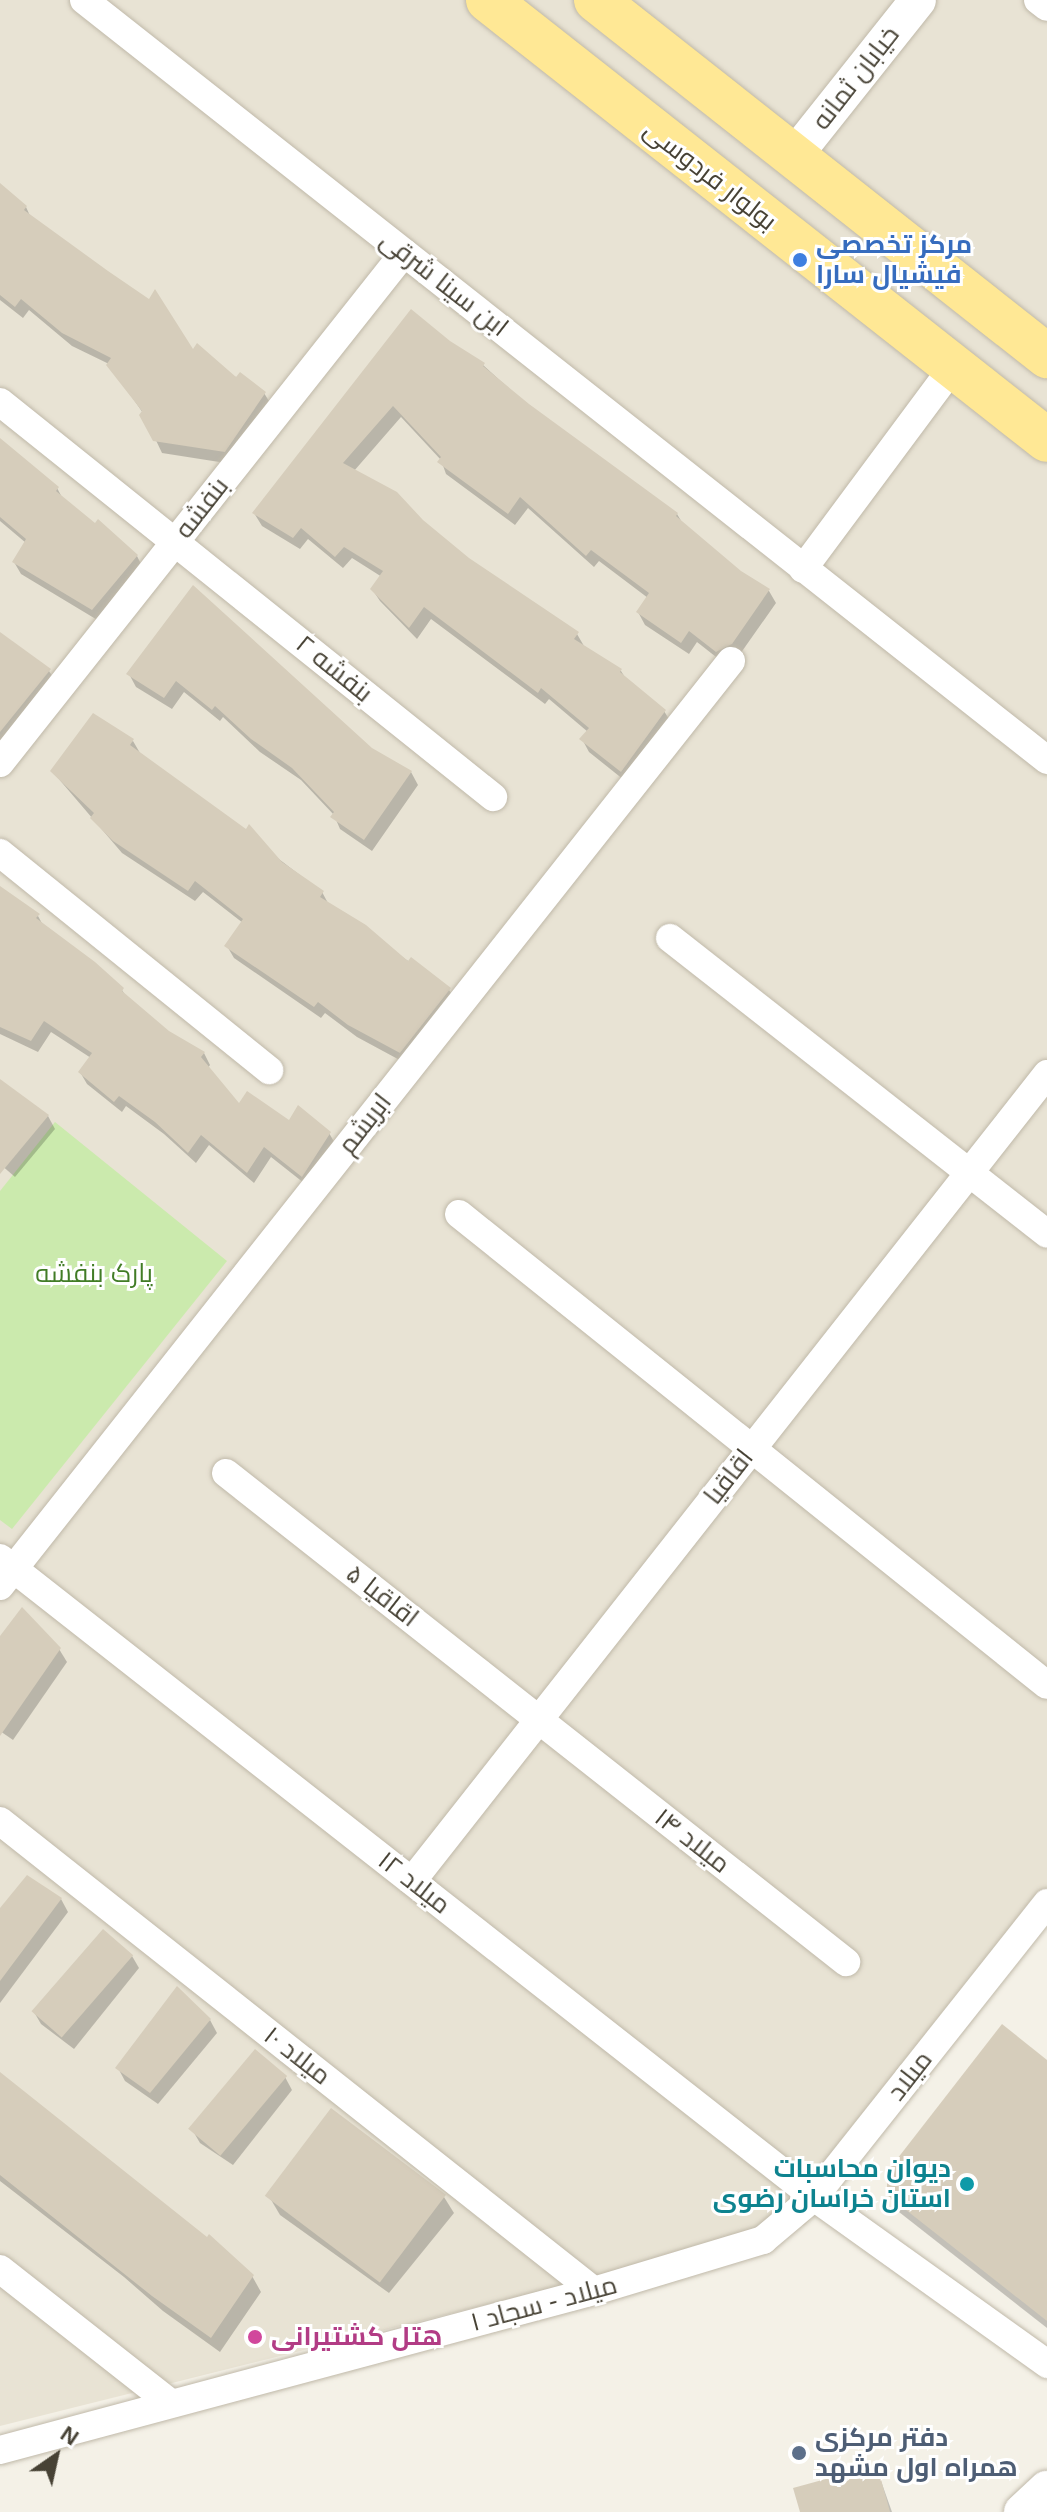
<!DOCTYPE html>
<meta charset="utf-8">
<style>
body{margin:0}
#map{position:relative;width:1047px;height:2512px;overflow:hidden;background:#f4f1e7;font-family:Arial,Cairo,sans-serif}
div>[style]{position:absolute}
.residential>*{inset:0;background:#e8e3d4}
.green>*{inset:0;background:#cbeaad}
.shadow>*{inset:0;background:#0003}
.building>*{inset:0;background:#d6cdbb;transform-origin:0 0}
.roads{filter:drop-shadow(0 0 2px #c0b9a9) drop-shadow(0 0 2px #c0b9a9)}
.minor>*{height:28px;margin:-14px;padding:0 14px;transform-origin:14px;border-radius:14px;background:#fff}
.tertiary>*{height:36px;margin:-18px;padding:0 18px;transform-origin:18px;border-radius:18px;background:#fff}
.primary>*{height:44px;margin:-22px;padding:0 22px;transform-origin:22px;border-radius:22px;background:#ffe895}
.dots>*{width:22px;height:22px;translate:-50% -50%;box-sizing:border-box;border:4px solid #fff;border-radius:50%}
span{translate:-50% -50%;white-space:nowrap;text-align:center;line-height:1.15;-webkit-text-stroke:6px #fff;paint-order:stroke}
.street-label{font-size:26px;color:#474235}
.shop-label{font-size:26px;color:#366cbe;font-weight:700}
.left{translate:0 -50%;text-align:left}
.park-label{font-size:26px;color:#417c26}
.culture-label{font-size:26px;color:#0d838f;font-weight:700}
.right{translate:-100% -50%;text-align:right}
.hotel-label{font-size:26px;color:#b23c85;font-weight:700}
.service-label{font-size:26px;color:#4e5e75;font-weight:700}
.north{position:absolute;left:16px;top:2416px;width:80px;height:80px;-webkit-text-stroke:6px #fff;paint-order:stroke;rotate:34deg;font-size:22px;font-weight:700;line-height:32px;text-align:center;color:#474235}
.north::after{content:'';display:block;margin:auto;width:28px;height:36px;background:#474235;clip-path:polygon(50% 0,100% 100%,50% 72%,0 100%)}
</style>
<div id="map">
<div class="residential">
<div style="clip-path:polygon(0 0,1047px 0,1047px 1922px,805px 2225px,0 2426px)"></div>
</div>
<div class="green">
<div style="clip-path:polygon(55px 1122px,227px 1261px,12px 1529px,0 1520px,0 1191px)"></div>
</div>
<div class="shadow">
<div style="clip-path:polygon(0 185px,26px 207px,31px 218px,192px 352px,264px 393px,272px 406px,232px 464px,162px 453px,143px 413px,109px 364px,72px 346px,29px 310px,23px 318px,0 300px)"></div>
<div style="clip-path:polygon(448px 343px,483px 365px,528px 406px,677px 514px,683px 524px,739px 572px,769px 591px,776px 603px,738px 657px,725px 664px,697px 642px,689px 654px,645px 625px,638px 612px,648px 598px,599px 561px,594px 567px,528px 508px,515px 525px,446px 474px,441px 460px,401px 417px,354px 471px,468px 560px,577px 634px,584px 646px,621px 671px,626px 679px,664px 711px,672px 724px,629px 784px,589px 752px,582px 739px,588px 732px,549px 699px,545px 704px,431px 619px,417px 639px,380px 601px,372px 589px,382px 577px,352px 558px,343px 568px,308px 539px,300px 549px,262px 526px,254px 513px)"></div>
<div style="clip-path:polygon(0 440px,57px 488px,64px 501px,137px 556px,143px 568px,99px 621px,21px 574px,14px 562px,26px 543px,0 521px)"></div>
<div style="clip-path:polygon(193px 588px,370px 750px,411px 772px,418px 785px,372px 851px,340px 829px,334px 815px,301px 780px,260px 752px,223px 717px,220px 721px,184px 692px,172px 709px,136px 687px,129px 674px)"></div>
<div style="clip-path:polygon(0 633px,49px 671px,56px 682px,0 751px)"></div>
<div style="clip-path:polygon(133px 741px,140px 753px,322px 892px,329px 905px,449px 990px,456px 1001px,407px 1064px,357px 1037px,325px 1013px,321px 1018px,234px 958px,227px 946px,243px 923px,203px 892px,195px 901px,122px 853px,52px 771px)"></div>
<div style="clip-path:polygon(0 904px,38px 916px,44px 927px,122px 990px,127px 998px,168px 1032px,204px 1053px,210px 1065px,208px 1068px,240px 1106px,329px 1133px,336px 1145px,309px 1187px,271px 1157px,254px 1183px,209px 1145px,196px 1163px,164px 1134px,126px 1106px,122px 1112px,87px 1084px,80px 1072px,91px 1058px,51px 1032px,38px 1052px,0 1034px)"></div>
<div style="clip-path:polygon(0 1081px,48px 1116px,55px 1129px,15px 1177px,0 1164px)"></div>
<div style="clip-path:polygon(0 1639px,59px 1649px,67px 1662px,13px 1740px,0 1731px)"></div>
<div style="clip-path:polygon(61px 1899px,68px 1912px,0 2003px,0 1911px)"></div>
<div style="clip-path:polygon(132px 1956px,139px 1968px,74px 2049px,41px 2024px,34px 2012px)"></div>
<div style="clip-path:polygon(210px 2020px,217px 2033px,158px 2104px,125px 2081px,118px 2068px)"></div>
<div style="clip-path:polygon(1047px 2063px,1047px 2328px,899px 2212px,889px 2195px)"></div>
<div style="clip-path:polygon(0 2076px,252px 2276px,261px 2292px,220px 2352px,163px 2311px,124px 2277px,0 2181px)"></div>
<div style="clip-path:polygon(285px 2077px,292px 2090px,233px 2165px,200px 2143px,193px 2131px)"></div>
<div style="clip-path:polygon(444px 2197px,454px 2213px,389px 2293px,280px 2215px,270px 2198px)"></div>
<div style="clip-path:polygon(876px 2467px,892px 2512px,802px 2512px)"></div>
</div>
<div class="building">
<div style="clip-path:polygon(0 183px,27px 206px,24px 210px,108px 271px,149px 299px,155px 289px,193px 349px,197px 343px,236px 377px,240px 372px,266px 392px,225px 452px,153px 441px,139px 415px,142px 411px,106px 365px,111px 358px,62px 333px,21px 299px,15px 307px,0 295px)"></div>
<div style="clip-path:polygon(411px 309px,450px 341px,485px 363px,483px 366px,529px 404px,678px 513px,676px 516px,741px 571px,770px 589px,732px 644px,716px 652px,689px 631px,681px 643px,636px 612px,649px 593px,591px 550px,586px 556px,520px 497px,508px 514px,437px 462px,441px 457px,393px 406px,343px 463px,397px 492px,423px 520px,469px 558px,579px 632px,574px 639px,622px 669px,620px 672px,666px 710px,621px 772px,579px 739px,589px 728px,541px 688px,538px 693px,424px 607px,409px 628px,370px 589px,383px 571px,344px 547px,335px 557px,301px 528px,293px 538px,252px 513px)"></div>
<div style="clip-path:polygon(0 438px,59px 487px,56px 491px,95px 523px,98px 519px,138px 555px,92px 610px,12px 562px,26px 539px,0 517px)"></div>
<div style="clip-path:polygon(193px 585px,372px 748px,412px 771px,364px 840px,330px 817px,334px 812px,292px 768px,251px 739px,215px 706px,212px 710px,176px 681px,164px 698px,126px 674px)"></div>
<div style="clip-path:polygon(0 632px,51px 669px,0 732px)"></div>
<div style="clip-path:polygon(93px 713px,134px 739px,130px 745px,246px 829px,249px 824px,282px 862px,324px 891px,320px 897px,366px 925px,408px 961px,411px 957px,451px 988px,400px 1053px,348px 1025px,318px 1002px,314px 1007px,224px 946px,243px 919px,195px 881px,188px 891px,113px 841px,90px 818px,94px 813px,50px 771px)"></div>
<div style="clip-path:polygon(0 886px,40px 914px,36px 918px,95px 962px,124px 988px,122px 991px,169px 1031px,205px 1052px,201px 1057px,239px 1103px,247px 1091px,289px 1120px,298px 1105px,331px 1132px,302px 1177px,264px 1147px,247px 1173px,201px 1135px,188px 1153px,155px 1122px,119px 1096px,114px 1102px,78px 1072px,92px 1053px,44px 1021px,31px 1041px,0 1027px)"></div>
<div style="clip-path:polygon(0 1079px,49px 1115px,0 1174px)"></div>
<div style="clip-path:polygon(22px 1607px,61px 1648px,0 1736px,0 1636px)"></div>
<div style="clip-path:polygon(27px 1875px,62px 1898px,0 1981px,0 1908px)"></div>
<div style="left:103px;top:1929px;width:40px;height:109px;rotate:41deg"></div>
<div style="clip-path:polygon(177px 1986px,211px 2019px,150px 2093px,115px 2068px)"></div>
<div style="clip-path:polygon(1002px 2024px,1047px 2060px,1047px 2321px,887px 2195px,887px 2172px)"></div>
<div style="left:255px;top:2049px;width:42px;height:104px;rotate:40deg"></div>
<div style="clip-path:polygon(0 2072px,207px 2237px,209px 2234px,254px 2275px,211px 2338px,152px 2296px,0 2175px)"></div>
<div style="left:331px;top:2108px;width:144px;height:110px;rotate:37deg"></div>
<div style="clip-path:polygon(877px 2465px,890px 2512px,800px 2512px,793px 2488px)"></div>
</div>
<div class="roads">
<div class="minor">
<div style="left:84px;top:0;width:1227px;rotate:38.28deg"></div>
<div style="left:1038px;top:0;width:11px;rotate:38deg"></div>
<div style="left:0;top:402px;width:632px;rotate:38.7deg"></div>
<div style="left:803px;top:569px;width:253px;rotate:-53.4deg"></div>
<div style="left:0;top:763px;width:651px;rotate:-51.62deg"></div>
<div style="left:0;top:853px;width:346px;rotate:38.9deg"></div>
<div style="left:670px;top:938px;width:479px;rotate:38.1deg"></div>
<div style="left:459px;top:1214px;width:753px;rotate:38.7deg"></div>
<div style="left:226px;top:1473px;width:790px;rotate:38.26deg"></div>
<div style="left:0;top:1558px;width:1035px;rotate:38.13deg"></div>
<div style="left:814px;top:2197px;width:287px;rotate:35.6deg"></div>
<div style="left:0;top:1586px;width:1179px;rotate:-51.68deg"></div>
<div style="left:0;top:1821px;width:757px;rotate:38.35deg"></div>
<div style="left:412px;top:1881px;width:1027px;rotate:-51.8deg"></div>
<div style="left:0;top:2269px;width:216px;rotate:38.2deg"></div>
<div style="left:0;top:2450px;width:615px;rotate:-14.99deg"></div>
<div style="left:594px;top:2291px;width:177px;rotate:-16.8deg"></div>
<div style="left:763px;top:2240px;width:67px;rotate:-40.1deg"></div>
<div style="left:814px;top:2197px;width:375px;rotate:-51.6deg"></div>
</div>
<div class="tertiary">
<div style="left:794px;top:156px;width:199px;rotate:-51.5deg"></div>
<div style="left:1022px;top:2512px;width:34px;rotate:-43deg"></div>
</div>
<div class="primary">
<div style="left:488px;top:0;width:711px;rotate:38.21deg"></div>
<div style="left:596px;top:0;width:575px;rotate:38.29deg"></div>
</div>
</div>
<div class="dots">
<div style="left:800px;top:260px;background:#3f7fe0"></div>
<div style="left:967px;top:2184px;background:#0f9aa8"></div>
<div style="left:255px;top:2337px;background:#d1479c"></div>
<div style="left:799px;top:2453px;background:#5c6f8a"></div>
</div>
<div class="street-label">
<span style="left:856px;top:78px;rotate:-52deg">خیابان ثمانه</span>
<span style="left:710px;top:176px;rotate:38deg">بولوار فردوسی</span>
<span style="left:444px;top:284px;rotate:38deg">ابن سینا شرقی</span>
<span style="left:202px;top:508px;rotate:-52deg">بنفشه</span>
<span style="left:334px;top:669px;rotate:39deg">بنفشه ۲</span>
<span style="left:365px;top:1124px;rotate:-52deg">ابریشم</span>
<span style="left:729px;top:1477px;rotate:-52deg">اقاقیا</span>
<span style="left:382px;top:1596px;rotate:38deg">اقاقیا ۵</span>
<span style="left:692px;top:1841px;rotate:38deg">میلاد ۱۴</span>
<span style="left:414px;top:1883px;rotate:38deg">میلاد ۱۲</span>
<span style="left:297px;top:2056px;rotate:38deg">میلاد ۱۰</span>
<span style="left:910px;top:2076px;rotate:-52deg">میلاد</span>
<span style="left:544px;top:2304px;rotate:-15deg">میلاد - سجاد ۱</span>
</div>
<div class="shop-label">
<span class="left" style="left:816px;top:260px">مرکز تخصصی<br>فیشیال سارا</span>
</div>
<div class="park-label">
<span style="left:94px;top:1274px">پارک بنفشه</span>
</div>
<div class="culture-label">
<span class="right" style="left:951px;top:2184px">دیوان محاسبات<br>استان خراسان رضوی</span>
</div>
<div class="hotel-label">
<span class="left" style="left:271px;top:2337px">هتل کشتیرانی</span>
</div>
<div class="service-label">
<span class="left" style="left:815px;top:2453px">دفتر مرکزی<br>همراه اول مشهد</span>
</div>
<div class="north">N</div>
</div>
